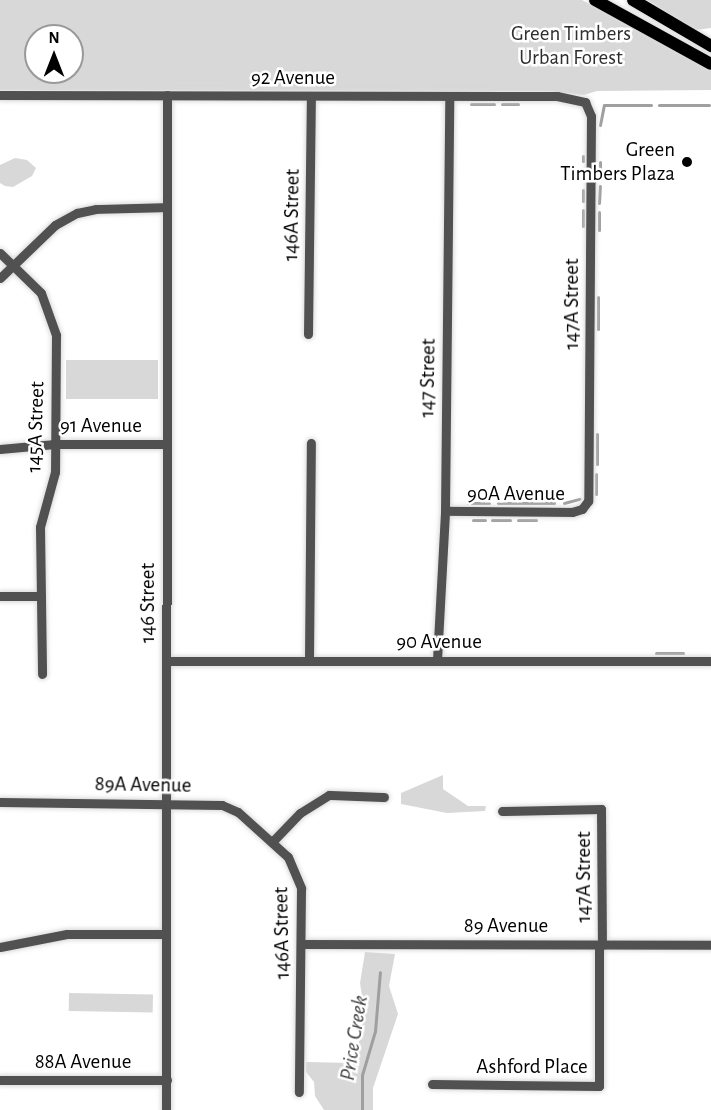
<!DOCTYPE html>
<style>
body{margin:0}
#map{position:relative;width:711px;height:1110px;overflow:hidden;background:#fff;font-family:"Alegreya Sans",sans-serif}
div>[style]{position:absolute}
.green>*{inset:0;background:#d8d8d8;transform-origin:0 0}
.stream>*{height:3px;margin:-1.5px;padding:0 1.5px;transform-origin:1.5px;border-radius:1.5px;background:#9f9f9f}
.roads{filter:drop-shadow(0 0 2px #dbdbdb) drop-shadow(0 0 2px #dbdbdb)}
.minor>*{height:9px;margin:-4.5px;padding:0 4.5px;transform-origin:4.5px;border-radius:4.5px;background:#515151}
.major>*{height:12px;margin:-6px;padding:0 6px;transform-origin:6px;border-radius:6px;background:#000}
.dots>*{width:16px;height:16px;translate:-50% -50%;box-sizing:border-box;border:3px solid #fff;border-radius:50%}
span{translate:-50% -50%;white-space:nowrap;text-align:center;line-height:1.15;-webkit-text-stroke:5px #fff;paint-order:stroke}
.park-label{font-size:21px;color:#2f2f2f}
.street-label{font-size:21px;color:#000}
.poi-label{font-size:21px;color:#000}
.right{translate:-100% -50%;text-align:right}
.water-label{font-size:22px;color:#404040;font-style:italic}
.north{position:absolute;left:24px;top:24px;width:60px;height:60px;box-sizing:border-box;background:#fff;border:2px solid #999;border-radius:50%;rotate:0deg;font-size:16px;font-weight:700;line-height:24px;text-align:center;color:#000}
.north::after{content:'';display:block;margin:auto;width:21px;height:27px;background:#000;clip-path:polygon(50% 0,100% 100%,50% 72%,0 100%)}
</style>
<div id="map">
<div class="green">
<div style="clip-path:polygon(evenodd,0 0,582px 0,711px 71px,711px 90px,597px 91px,584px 95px,550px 91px,0 90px,0 0,36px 36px,72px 36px,72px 72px,36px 72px,36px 36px)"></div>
<div style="clip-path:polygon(647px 0,711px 0,711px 28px,695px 30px)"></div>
<div style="clip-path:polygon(15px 158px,27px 160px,36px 168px,32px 176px,13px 187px,5px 186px,0 183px,0 165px)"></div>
<div style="left:66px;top:360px;width:92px;height:39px"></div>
<div style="clip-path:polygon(443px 775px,443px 789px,468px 806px,486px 806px,485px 811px,447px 813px,401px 804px,401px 793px)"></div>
<div style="clip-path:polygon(365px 952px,395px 954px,389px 986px,398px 1014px,373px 1088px,373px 1110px,324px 1110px,315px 1096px,314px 1082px,306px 1072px,306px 1062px,352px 1063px,361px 1035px,364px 1009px,360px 983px)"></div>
<div style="left:69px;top:993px;width:84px;height:18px;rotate:1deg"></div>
</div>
<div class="stream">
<div style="left:471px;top:104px;width:23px"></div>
<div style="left:502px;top:104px;width:16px"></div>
<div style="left:659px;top:105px;width:50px"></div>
<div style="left:600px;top:125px;width:20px;rotate:-79deg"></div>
<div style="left:604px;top:105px;width:47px"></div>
<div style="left:583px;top:156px;width:5px;rotate:90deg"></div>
<div style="left:600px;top:178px;width:16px;rotate:-90deg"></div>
<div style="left:583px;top:201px;width:11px;rotate:-90deg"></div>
<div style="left:599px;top:203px;width:17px;rotate:-87deg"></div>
<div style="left:583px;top:226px;width:16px;rotate:-90deg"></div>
<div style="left:599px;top:230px;width:18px;rotate:-90deg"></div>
<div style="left:598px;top:329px;width:32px;rotate:-90deg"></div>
<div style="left:597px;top:464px;width:30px;rotate:-90deg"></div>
<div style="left:596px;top:494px;width:20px;rotate:-90deg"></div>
<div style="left:468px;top:503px;width:21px"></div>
<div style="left:498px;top:503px;width:56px"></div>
<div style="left:564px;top:503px;width:16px;rotate:-15deg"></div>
<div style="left:473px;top:520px;width:12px"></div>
<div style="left:492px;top:520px;width:18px"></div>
<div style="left:518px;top:520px;width:18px"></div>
<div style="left:656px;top:653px;width:27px"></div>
<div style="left:362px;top:1110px;width:35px;rotate:-90deg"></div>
<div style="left:362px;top:1075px;width:46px;rotate:-73.5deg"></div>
<div style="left:375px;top:1031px;width:59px;rotate:-85.2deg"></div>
</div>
<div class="roads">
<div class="minor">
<div style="left:0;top:95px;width:557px;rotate:0.1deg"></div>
<div style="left:557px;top:96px;width:29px;rotate:12deg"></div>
<div style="left:585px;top:102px;width:15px;rotate:67deg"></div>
<div style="left:591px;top:116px;width:385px;rotate:90.4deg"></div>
<div style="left:588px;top:501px;width:10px;rotate:127deg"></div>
<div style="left:582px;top:509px;width:10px;rotate:163deg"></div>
<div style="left:572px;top:512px;width:127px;rotate:-179.5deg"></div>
<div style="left:0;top:253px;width:57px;rotate:44.3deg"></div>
<div style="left:41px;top:293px;width:45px;rotate:70.3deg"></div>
<div style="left:56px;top:335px;width:137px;rotate:90.4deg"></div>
<div style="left:55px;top:472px;width:57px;rotate:105.3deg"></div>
<div style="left:40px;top:527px;width:147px;rotate:89.2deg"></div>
<div style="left:0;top:278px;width:76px;rotate:-43.9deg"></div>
<div style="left:55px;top:225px;width:25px;rotate:-29deg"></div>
<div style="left:77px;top:213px;width:19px;rotate:-12deg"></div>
<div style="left:96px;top:209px;width:70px;rotate:-1.6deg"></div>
<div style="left:308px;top:334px;width:238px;rotate:-89.3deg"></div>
<div style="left:0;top:449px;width:55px;rotate:-5.2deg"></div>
<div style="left:55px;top:444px;width:111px"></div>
<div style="left:0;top:596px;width:41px"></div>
<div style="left:309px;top:659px;width:216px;rotate:-89.5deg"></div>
<div style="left:437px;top:660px;width:149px;rotate:-86.9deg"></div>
<div style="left:445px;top:511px;width:415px;rotate:-89.4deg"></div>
<div style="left:166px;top:661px;width:545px"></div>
<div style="left:0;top:802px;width:222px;rotate:0.8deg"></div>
<div style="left:222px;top:805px;width:17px;rotate:24deg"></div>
<div style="left:238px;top:812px;width:67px;rotate:42deg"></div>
<div style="left:288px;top:857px;width:34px;rotate:67deg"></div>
<div style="left:301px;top:888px;width:204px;rotate:90.6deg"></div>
<div style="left:502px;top:811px;width:99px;rotate:-1.2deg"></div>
<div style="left:601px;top:809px;width:136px;rotate:89.6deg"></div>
<div style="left:272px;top:842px;width:40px;rotate:-46deg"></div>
<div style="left:300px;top:813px;width:34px;rotate:-32deg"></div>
<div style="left:329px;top:795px;width:55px;rotate:2.1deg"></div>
<div style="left:301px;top:944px;width:410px;rotate:0.1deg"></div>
<div style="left:0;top:947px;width:68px;rotate:-11deg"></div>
<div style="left:67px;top:934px;width:99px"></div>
<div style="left:0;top:1080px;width:167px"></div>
<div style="left:432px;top:1084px;width:167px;rotate:0.7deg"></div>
<div style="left:599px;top:1086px;width:141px;rotate:-90deg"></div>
<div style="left:166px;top:1110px;width:1015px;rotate:-89.94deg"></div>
</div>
<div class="major">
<div style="left:595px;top:0;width:132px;rotate:28.9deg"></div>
<div style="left:633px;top:0;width:91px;rotate:30.5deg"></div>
</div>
</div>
<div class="dots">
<div style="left:687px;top:162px;background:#000"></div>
</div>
<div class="park-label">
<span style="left:571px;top:46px">Green Timbers<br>Urban Forest</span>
</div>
<div class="street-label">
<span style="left:293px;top:78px">92 Avenue</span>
<span style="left:292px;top:215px;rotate:-89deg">146A Street</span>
<span style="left:572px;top:304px;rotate:-90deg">147A Street</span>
<span style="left:428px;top:378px;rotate:-89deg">147 Street</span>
<span style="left:101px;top:426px">91 Avenue</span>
<span style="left:36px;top:427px;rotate:-88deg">145A Street</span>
<span style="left:516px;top:494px">90A Avenue</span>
<span style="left:148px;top:603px;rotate:-90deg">146 Street</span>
<span style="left:439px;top:642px">90 Avenue</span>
<span style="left:143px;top:785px;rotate:1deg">89A Avenue</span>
<span style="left:584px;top:877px;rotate:-90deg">147A Street</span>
<span style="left:506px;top:926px">89 Avenue</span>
<span style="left:282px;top:933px;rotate:-91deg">146A Street</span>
<span style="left:83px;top:1062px">88A Avenue</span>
<span style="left:532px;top:1067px">Ashford Place</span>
</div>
<div class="poi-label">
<span class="right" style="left:675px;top:162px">Green<br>Timbers Plaza</span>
</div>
<div class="water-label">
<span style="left:354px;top:1038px;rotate:-81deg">Price Creek</span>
</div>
<div class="north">N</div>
</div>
